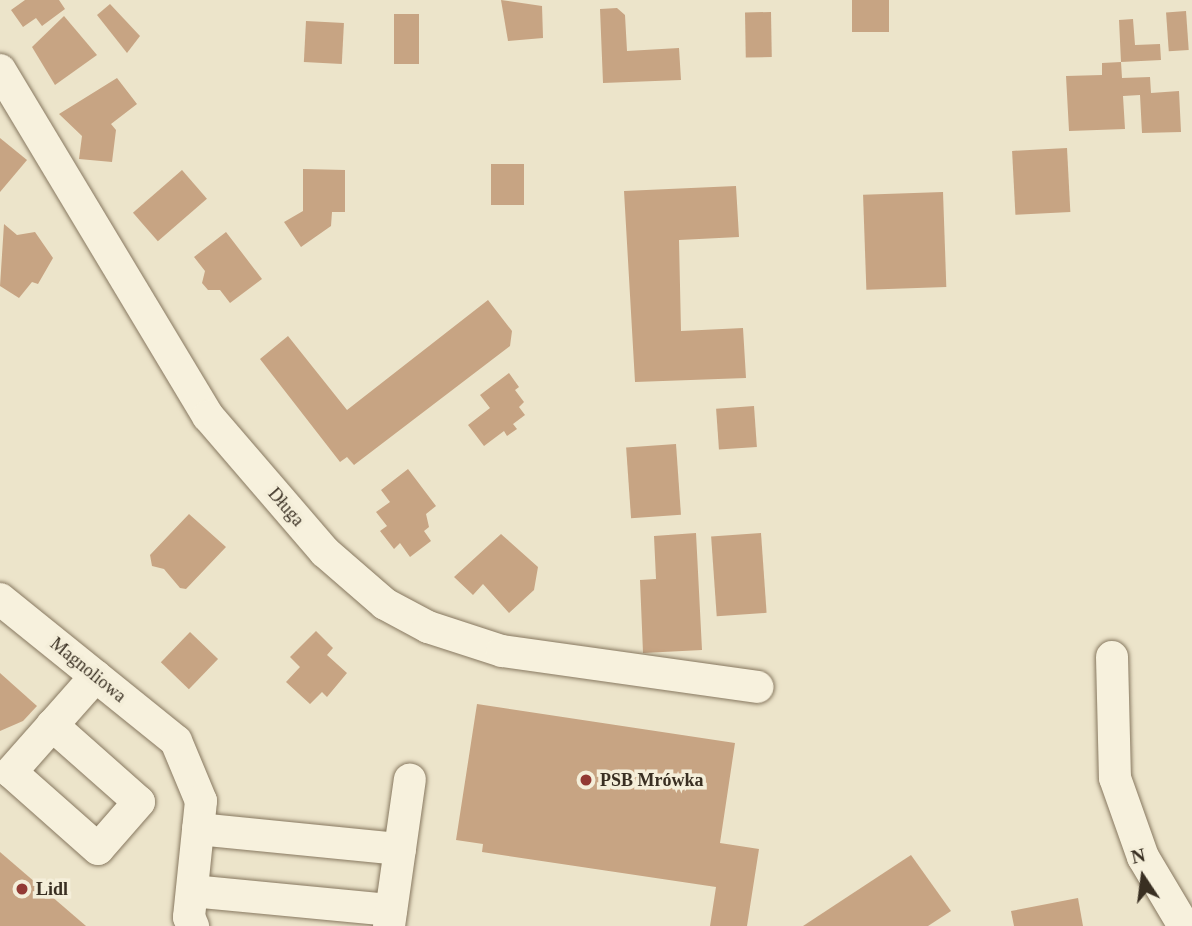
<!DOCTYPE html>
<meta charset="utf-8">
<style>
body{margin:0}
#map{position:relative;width:1192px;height:926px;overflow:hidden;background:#ece4ca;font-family:"Times New Roman",serif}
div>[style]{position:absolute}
.building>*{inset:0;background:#c7a483;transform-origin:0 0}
.roads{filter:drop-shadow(0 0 2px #877860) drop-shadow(0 0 2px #877860)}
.minor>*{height:32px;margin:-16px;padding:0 16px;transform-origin:16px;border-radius:16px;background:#f7f1dd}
.dots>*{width:19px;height:19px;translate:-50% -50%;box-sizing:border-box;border:4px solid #f4eed9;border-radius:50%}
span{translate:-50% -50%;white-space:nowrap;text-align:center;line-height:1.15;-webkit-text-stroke:7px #f4eed9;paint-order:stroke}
.street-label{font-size:18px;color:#392f22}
.poi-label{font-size:18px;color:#392f22;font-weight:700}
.left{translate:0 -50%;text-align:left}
.north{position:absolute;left:1108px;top:842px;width:70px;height:70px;-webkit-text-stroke:5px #f4eed9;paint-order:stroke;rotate:347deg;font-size:19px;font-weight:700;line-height:28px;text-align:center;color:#392f22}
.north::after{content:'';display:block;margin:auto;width:24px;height:32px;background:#392f22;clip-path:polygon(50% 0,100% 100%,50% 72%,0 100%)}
</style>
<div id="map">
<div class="building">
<div style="clip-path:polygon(25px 0,59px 0,65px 9px,42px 26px,36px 18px,23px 27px,11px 10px)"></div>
<div style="clip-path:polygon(501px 0,542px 6px,543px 38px,508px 41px)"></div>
<div style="left:852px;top:0;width:37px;height:32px"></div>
<div style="clip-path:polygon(110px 4px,140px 36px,127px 53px,97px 15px)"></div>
<div style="clip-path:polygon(617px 8px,625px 15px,627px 51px,679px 48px,681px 80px,603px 83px,600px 9px)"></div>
<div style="left:1186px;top:11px;width:39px;height:20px;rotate:86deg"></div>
<div style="left:771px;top:12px;width:45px;height:26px;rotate:89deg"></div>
<div style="left:394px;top:14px;width:25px;height:50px"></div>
<div style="clip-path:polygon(64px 16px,97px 55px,55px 85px,32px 47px)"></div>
<div style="clip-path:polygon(1133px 19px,1135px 45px,1160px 44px,1161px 60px,1121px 62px,1119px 20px)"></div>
<div style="left:306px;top:21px;width:38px;height:41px;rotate:3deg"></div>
<div style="clip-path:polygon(1121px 62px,1122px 78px,1150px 77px,1151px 93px,1179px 91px,1181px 132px,1142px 133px,1140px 95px,1123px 96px,1125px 129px,1069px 131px,1066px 76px,1102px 75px,1102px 63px)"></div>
<div style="clip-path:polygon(117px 78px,137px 104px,111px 124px,116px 130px,112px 162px,79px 159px,82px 136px,59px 114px)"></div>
<div style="clip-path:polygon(0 138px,27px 160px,0 192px)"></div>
<div style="left:1067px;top:148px;width:64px;height:55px;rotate:87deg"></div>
<div style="left:491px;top:164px;width:33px;height:41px"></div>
<div style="clip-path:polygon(303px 169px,345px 170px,345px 212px,332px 212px,331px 226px,301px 247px,284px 222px,303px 211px)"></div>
<div style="left:182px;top:170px;width:38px;height:65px;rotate:49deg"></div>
<div style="clip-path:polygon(736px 186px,739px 237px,679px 240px,681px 331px,743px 328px,746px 378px,635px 382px,624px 191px)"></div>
<div style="left:943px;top:192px;width:95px;height:80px;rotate:88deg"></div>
<div style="clip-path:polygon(4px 224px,17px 235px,35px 232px,53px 258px,38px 284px,32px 282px,19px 298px,0 286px)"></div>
<div style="clip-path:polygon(226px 232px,262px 279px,230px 303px,220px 290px,208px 290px,202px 283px,205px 271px,194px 257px)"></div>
<div style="clip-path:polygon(488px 300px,512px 331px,510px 346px,354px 465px,347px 457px,340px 462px,260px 359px,288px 336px,347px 410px)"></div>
<div style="clip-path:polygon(509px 373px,519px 387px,515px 390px,524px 402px,519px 407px,525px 415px,513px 424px,517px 429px,507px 436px,504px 431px,484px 446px,468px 425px,490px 408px,480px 395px)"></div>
<div style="left:754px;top:406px;width:41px;height:38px;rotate:86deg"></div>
<div style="left:676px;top:444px;width:71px;height:50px;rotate:86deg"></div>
<div style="clip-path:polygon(408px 469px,436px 506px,426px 514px,429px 527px,424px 531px,431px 541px,410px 557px,400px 543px,394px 549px,380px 531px,387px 526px,376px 512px,390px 502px,381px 490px)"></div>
<div style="clip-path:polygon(189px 514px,226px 547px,186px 589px,180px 588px,164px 569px,152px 566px,150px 555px)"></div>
<div style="clip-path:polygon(696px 533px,702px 650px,643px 653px,640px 580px,656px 579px,654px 536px)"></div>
<div style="left:761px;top:533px;width:80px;height:50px;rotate:86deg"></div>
<div style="clip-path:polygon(501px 534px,538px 567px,534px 590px,509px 613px,483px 584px,473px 595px,454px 577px)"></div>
<div style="clip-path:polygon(316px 631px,333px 648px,327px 655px,347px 673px,327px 697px,322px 692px,310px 704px,286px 682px,300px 667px,290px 657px)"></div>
<div style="left:190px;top:632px;width:39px;height:42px;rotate:44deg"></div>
<div style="clip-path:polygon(0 673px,37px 706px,23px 721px,0 731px)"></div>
<div style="clip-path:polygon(477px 704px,735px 743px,720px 843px,759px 849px,747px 926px,710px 926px,716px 887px,482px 852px,483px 844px,456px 840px)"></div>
<div style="clip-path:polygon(0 852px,86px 926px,0 926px)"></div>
<div style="clip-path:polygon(911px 855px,951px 911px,928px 926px,803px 926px)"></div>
<div style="clip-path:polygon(1078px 898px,1083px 926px,1014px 926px,1011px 911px)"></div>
</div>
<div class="roads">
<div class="minor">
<div style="left:0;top:70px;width:404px;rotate:59deg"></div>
<div style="left:208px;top:416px;width:179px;rotate:49.3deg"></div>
<div style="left:325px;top:552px;width:79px;rotate:40.9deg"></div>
<div style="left:385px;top:604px;width:49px;rotate:28.1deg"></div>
<div style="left:428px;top:627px;width:78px;rotate:18deg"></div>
<div style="left:502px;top:651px;width:258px;rotate:8deg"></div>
<div style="left:0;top:599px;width:226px;rotate:38.9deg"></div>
<div style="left:176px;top:741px;width:65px;rotate:67.4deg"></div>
<div style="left:201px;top:801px;width:117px;rotate:95.9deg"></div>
<div style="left:189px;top:917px;width:10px;rotate:66deg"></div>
<div style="left:1112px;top:657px;width:121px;rotate:88.6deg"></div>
<div style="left:1115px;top:778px;width:84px;rotate:70.5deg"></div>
<div style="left:1143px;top:857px;width:80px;rotate:59.3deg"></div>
<div style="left:52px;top:725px;width:116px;rotate:41.5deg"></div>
<div style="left:139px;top:802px;width:62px;rotate:131.1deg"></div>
<div style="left:98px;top:849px;width:116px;rotate:-138.5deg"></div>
<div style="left:11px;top:772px;width:128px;rotate:-48.5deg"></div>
<div style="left:198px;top:829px;width:203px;rotate:5.7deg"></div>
<div style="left:192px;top:891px;width:200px;rotate:5.5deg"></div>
<div style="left:389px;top:926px;width:148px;rotate:-81.9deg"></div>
</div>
</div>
<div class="dots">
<div style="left:586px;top:780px;background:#923a34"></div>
<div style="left:22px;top:889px;background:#923a34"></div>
</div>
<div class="street-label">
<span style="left:286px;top:507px;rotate:49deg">Długa</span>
<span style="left:88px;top:670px;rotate:39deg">Magnoliowa</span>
</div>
<div class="poi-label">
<span class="left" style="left:600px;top:780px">PSB Mrówka</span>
<span class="left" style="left:36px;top:889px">Lidl</span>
</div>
<div class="north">N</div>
</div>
